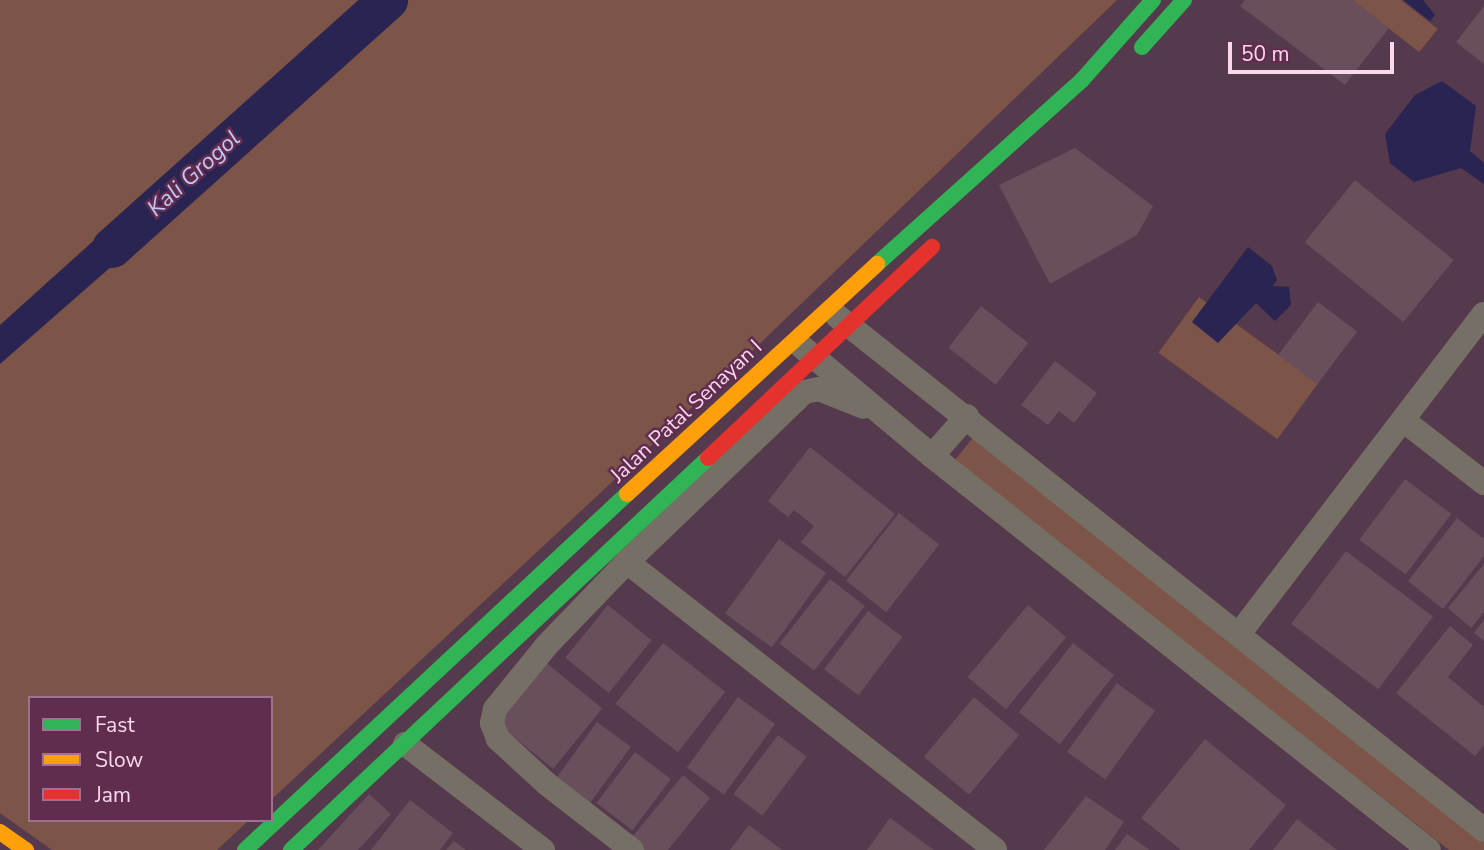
<!DOCTYPE html>
<style>
body{margin:0}
#map{position:relative;width:1484px;height:850px;overflow:hidden;background:#55394c;font-family:"Nunito Sans",sans-serif}
div>[style]{position:absolute}
.green>*{inset:0;background:#7d5448;transform-origin:0 0}
.water>*{inset:0;background:#292452}
.river>*{height:40px;margin:-20px;padding:0 20px;transform-origin:20px;border-radius:20px;background:#292452}
.building>*{inset:0;background:#694f5c;transform-origin:0 0}
.street>*{height:24px;margin:-12px;padding:0 12px;transform-origin:12px;border-radius:12px;background:#766f66}
.fast>*{height:16px;margin:-8px;padding:0 8px;transform-origin:8px;border-radius:8px;background:#30b455}
.slow>*{height:16px;margin:-8px;padding:0 8px;transform-origin:8px;border-radius:8px;background:#ff9f0a}
.jam>*{height:16px;margin:-8px;padding:0 8px;transform-origin:8px;border-radius:8px;background:#e5322d}
span{translate:-50% -50%;white-space:nowrap;text-align:center;line-height:1.15;-webkit-text-stroke:5px #612d4f;paint-order:stroke}
.street-label{font-size:21px;color:#fad9ec}
.water-label{font-size:23px;color:#c2c5f7;font-style:italic}
.legend{position:absolute;left:28px;top:696px;width:245px;height:126px;box-sizing:border-box;background:#612d4f;border:2px solid #9e728e;margin:0;padding:9px 12px;list-style:none;font-size:21px;color:#fad9ec}
.legend li{display:flex;align-items:center;gap:14px;height:35px}
.legend b{width:35px;border:2px solid #9e728e}
.scale{position:absolute;left:1228px;top:42px;width:166px;height:32px;box-sizing:border-box;border:4px solid #fad9ec;border-top:0;padding-left:9px;font-size:21px;line-height:24px;white-space:nowrap;color:#fad9ec;-webkit-text-stroke:5px #612d4f;paint-order:stroke}
</style>
<div id="map">
<div class="green">
<div style="clip-path:polygon(0 0,1117px 0,746px 357px,271px 800px,271px 698px,30px 698px,30px 820px,249px 820px,217px 850px,52px 850px,0 813px)"></div>
<div style="clip-path:polygon(1352px 0,1401px 0,1438px 29px,1419px 52px)"></div>
<div style="left:1199px;top:297px;width:147px;height:69px;rotate:36deg"></div>
<div style="clip-path:polygon(976px 434px,1484px 838px,1484px 850px,1449px 850px,954px 461px)"></div>
</div>
<div class="water">
<div style="clip-path:polygon(1403px 0,1423px 0,1435px 15px,1430px 21px)"></div>
<div style="clip-path:polygon(1442px 81px,1476px 106px,1470px 151px,1484px 163px,1484px 184px,1461px 168px,1414px 182px,1390px 163px,1385px 134px,1415px 95px)"></div>
<div style="clip-path:polygon(141px 198px,161px 223px,0 364px,0 325px)"></div>
<div style="clip-path:polygon(1248px 247px,1272px 266px,1277px 280px,1273px 286px,1289px 287px,1291px 305px,1275px 321px,1256px 303px,1218px 343px,1192px 322px)"></div>
</div>
<div class="river">
<div style="left:112px;top:248px;width:371px;rotate:-41.9deg"></div>
</div>
<div class="building">
<div style="clip-path:polygon(1245px 0,1353px 0,1389px 28px,1345px 85px,1240px 6px)"></div>
<div style="clip-path:polygon(1484px 6px,1484px 64px,1456px 42px)"></div>
<div style="clip-path:polygon(1075px 148px,1153px 206px,1137px 235px,1050px 284px,999px 185px)"></div>
<div style="left:1355px;top:180px;width:127px;height:80px;rotate:39deg"></div>
<div style="left:1318px;top:302px;width:49px;height:66px;rotate:37deg"></div>
<div style="left:981px;top:306px;width:60px;height:53px;rotate:38deg"></div>
<div style="clip-path:polygon(1055px 361px,1097px 393px,1074px 423px,1059px 411px,1048px 425px,1021px 405px)"></div>
<div style="clip-path:polygon(810px 447px,895px 514px,845px 577px,801px 542px,814px 526px,794px 510px,788px 517px,768px 501px)"></div>
<div style="left:1405px;top:479px;width:58px;height:76px;rotate:37deg"></div>
<div style="left:899px;top:513px;width:51px;height:86px;rotate:38deg"></div>
<div style="clip-path:polygon(1457px 518px,1484px 539px,1484px 556px,1443px 609px,1408px 581px)"></div>
<div style="left:779px;top:539px;width:58px;height:92px;rotate:36deg"></div>
<div style="left:1346px;top:551px;width:109px;height:91px;rotate:37deg"></div>
<div style="clip-path:polygon(1484px 564px,1484px 612px,1471px 628px,1448px 608px)"></div>
<div style="left:830px;top:579px;width:44px;height:82px;rotate:38deg"></div>
<div style="left:608px;top:605px;width:56px;height:68px;rotate:39deg"></div>
<div style="left:1028px;top:605px;width:50px;height:94px;rotate:40deg"></div>
<div style="left:868px;top:611px;width:43px;height:73px;rotate:37deg"></div>
<div style="clip-path:polygon(1484px 620px,1484px 641px,1474px 633px)"></div>
<div style="clip-path:polygon(1450px 626px,1473px 645px,1448px 677px,1484px 707px,1484px 745px,1475px 756px,1396px 693px)"></div>
<div style="left:663px;top:643px;width:79px;height:77px;rotate:38deg"></div>
<div style="left:1073px;top:643px;width:52px;height:88px;rotate:38deg"></div>
<div style="left:544px;top:661px;width:75px;height:78px;rotate:39deg"></div>
<div style="left:1117px;top:683px;width:47px;height:85px;rotate:36deg"></div>
<div style="left:738px;top:697px;width:46px;height:87px;rotate:36deg"></div>
<div style="left:974px;top:697px;width:59px;height:78px;rotate:40deg"></div>
<div style="left:597px;top:722px;width:42px;height:72px;rotate:36deg"></div>
<div style="left:778px;top:735px;width:36px;height:74px;rotate:37deg"></div>
<div style="clip-path:polygon(1205px 739px,1286px 805px,1249px 850px,1181px 850px,1141px 818px)"></div>
<div style="left:635px;top:752px;width:45px;height:64px;rotate:37deg"></div>
<div style="clip-path:polygon(683px 775px,710px 798px,668px 850px,639px 850px,629px 841px)"></div>
<div style="clip-path:polygon(369px 794px,391px 814px,358px 850px,318px 850px)"></div>
<div style="clip-path:polygon(1086px 796px,1124px 822px,1105px 850px,1044px 850px)"></div>
<div style="clip-path:polygon(410px 800px,453px 833px,440px 850px,371px 850px)"></div>
<div style="clip-path:polygon(890px 818px,934px 850px,867px 850px)"></div>
<div style="clip-path:polygon(1297px 819px,1337px 850px,1273px 850px)"></div>
<div style="clip-path:polygon(749px 825px,782px 850px,730px 850px)"></div>
<div style="clip-path:polygon(1127px 834px,1150px 850px,1115px 850px)"></div>
<div style="clip-path:polygon(454px 841px,466px 850px,446px 850px)"></div>
</div>
<div class="street">
<div style="left:837px;top:316px;width:826px;rotate:38.46deg"></div>
<div style="left:802px;top:347px;width:170px;rotate:40deg"></div>
<div style="left:932px;top:456px;width:634px;rotate:38.41deg"></div>
<div style="left:1403px;top:420px;width:103px;rotate:37.9deg"></div>
<div style="left:932px;top:456px;width:53px;rotate:-48.8deg"></div>
<div style="left:627px;top:562px;width:467px;rotate:38deg"></div>
<div style="left:1239px;top:634px;width:403px;rotate:-52.6deg"></div>
<div style="left:405px;top:744px;width:174px;rotate:37.5deg"></div>
<div style="left:632px;top:850px;width:108px;rotate:-142.2deg"></div>
<div style="left:547px;top:784px;width:67px;rotate:-137.4deg"></div>
<div style="left:498px;top:739px;width:17px;rotate:-111deg"></div>
<div style="left:492px;top:723px;width:14px;rotate:-78deg"></div>
<div style="left:495px;top:709px;width:82px;rotate:-50.9deg"></div>
<div style="left:547px;top:645px;width:115px;rotate:-46.1deg"></div>
<div style="left:627px;top:562px;width:245px;rotate:-43.8deg"></div>
<div style="left:804px;top:392px;width:15px;rotate:-11deg"></div>
<div style="left:819px;top:389px;width:48px;rotate:21.8deg"></div>
</div>
<div class="fast">
<div style="left:1142px;top:47px;width:63px;rotate:-48.2deg"></div>
<div style="left:877px;top:264px;width:275px;rotate:-41.9deg"></div>
<div style="left:1082px;top:80px;width:107px;rotate:-48.4deg"></div>
<div style="left:245px;top:850px;width:522px;rotate:-42.98deg"></div>
<div style="left:291px;top:850px;width:572px;rotate:-43.23deg"></div>
</div>
<div class="slow">
<div style="left:627px;top:494px;width:340px;rotate:-42.6deg"></div>
<div style="left:0;top:832px;width:32px;rotate:35deg"></div>
</div>
<div class="jam">
<div style="left:708px;top:458px;width:308px;rotate:-43.3deg"></div>
</div>
<div class="street-label">
<span style="left:686px;top:411px;rotate:-43deg">Jalan Patal Senayan I</span>
</div>
<div class="water-label">
<span style="left:194px;top:174px;rotate:-42deg">Kali Grogol</span>
</div>
<ul class="legend">
<li><b style="height:9px;background:#30b455"></b>Fast</li>
<li><b style="height:9px;background:#ff9f0a"></b>Slow</li>
<li><b style="height:9px;background:#e5322d"></b>Jam</li>
</ul>
<div class="scale">50 m</div>
</div>
